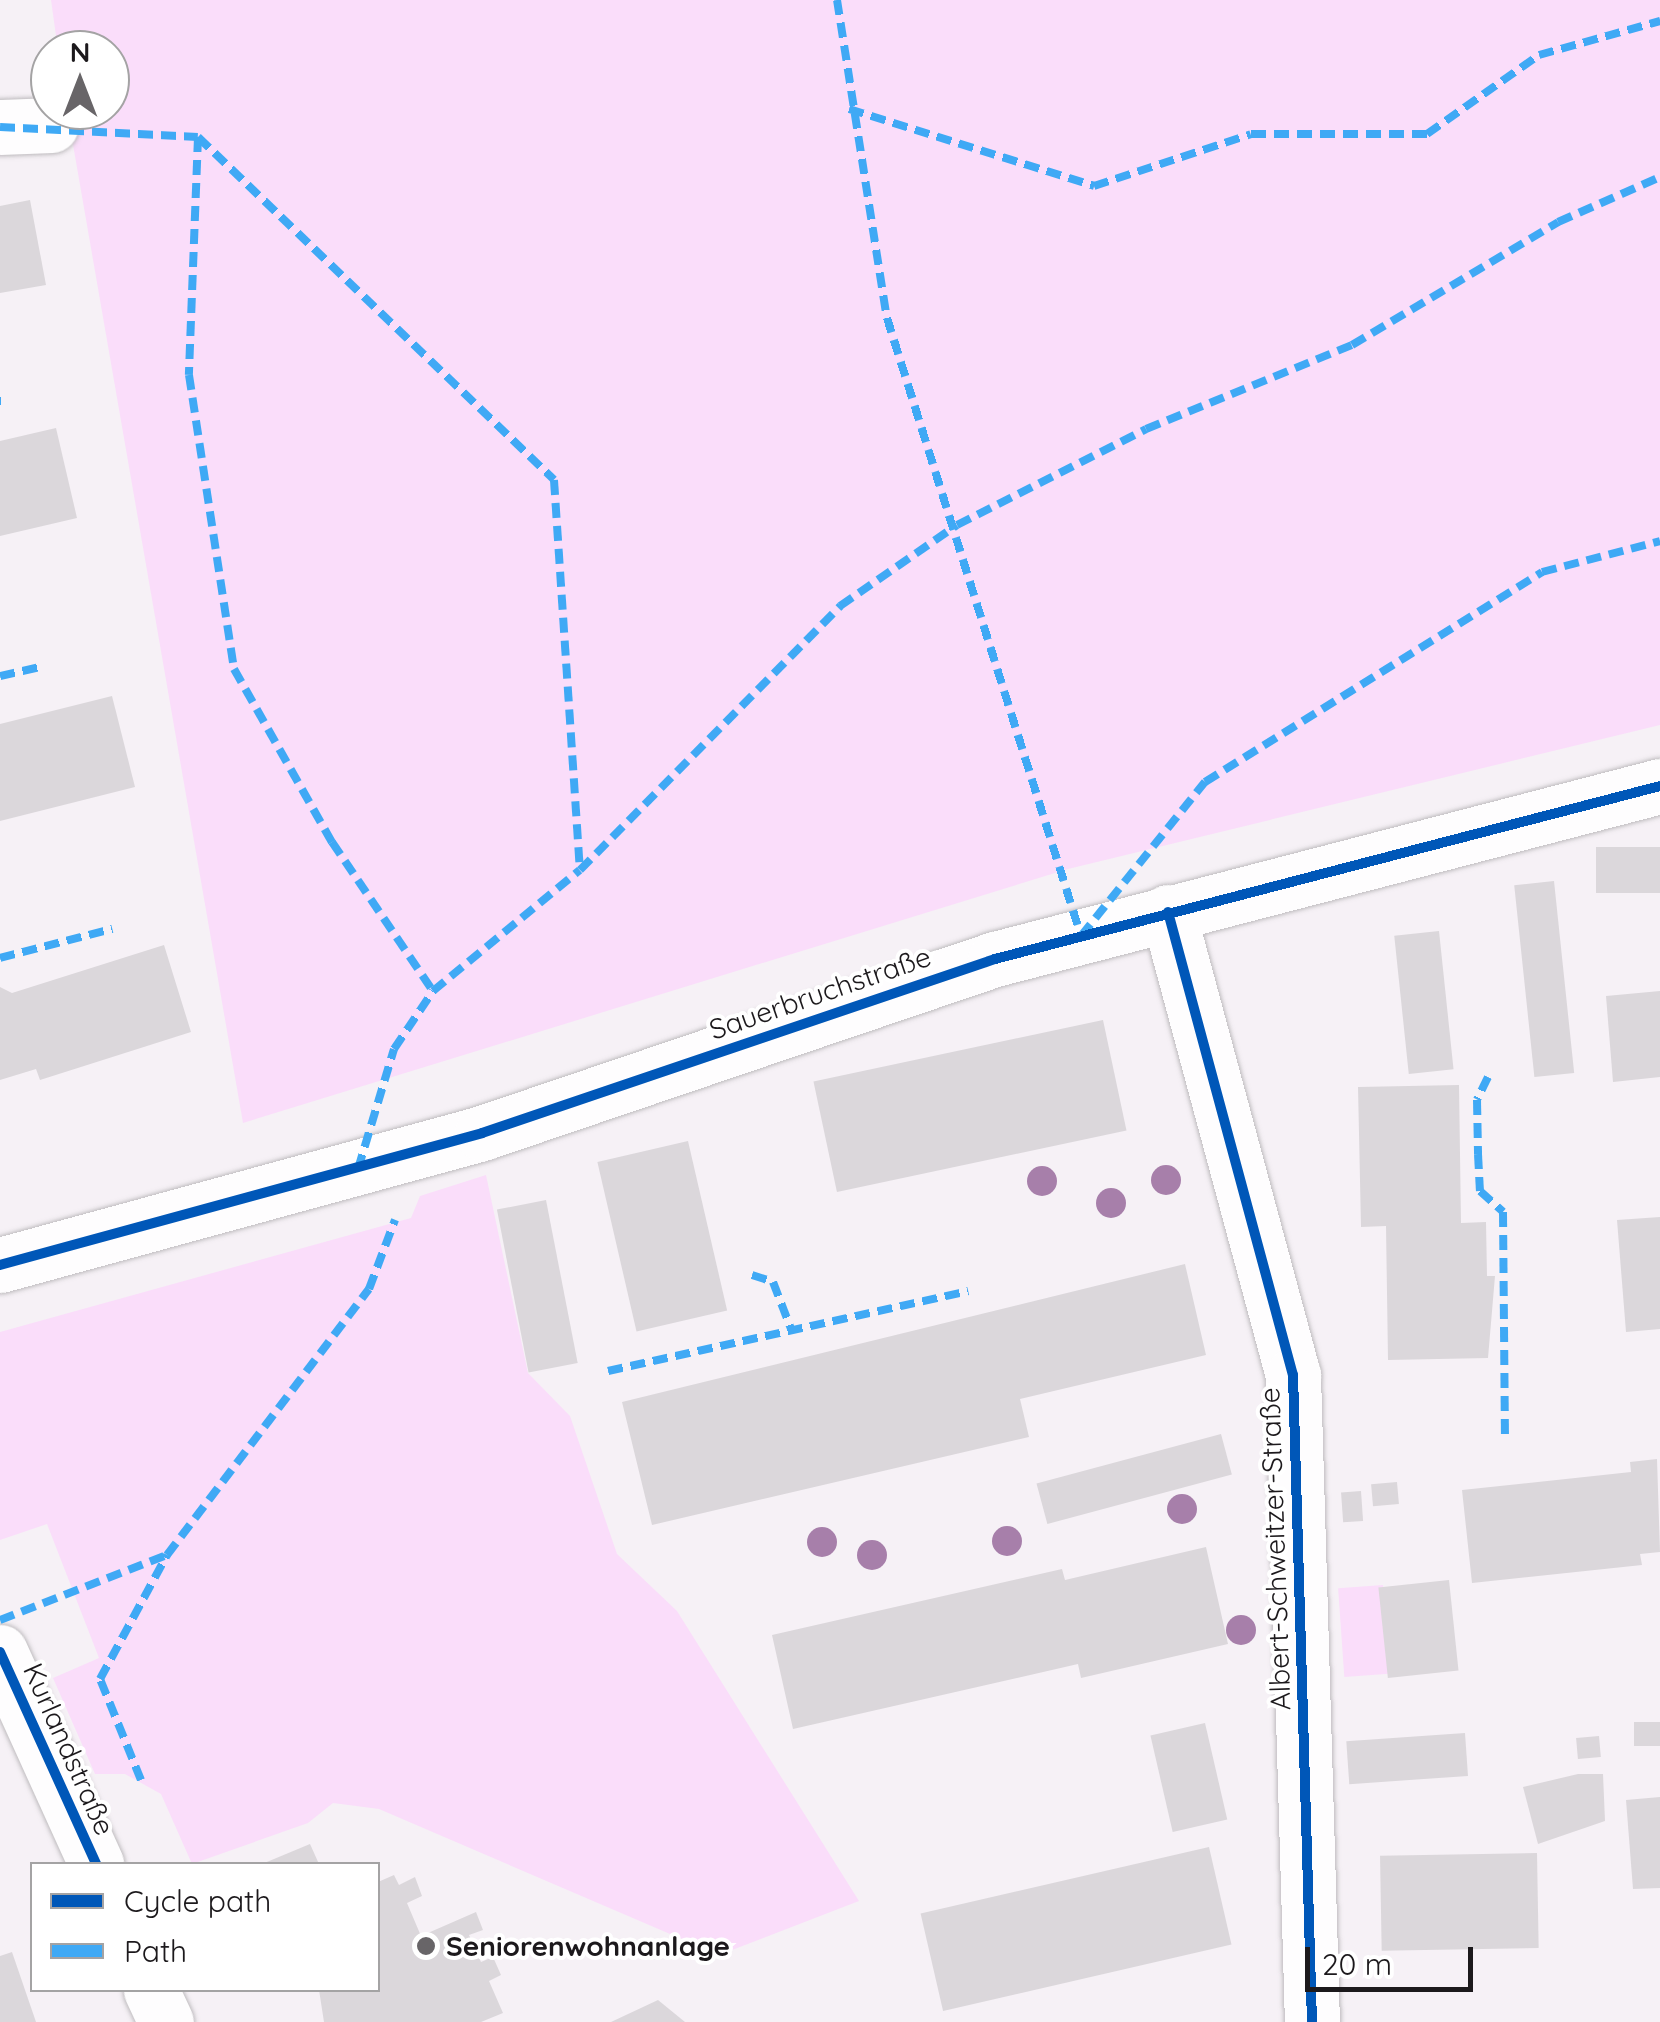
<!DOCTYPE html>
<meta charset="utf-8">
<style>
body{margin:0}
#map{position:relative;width:1660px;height:2022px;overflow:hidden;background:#f6f1f6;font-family:Quicksand,sans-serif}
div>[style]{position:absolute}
.green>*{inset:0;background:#faddfa;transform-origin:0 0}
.building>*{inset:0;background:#dbd7db;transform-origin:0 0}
.roads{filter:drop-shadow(0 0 2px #bfbcbf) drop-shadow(0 0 2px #bfbcbf)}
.minor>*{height:55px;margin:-27.5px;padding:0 27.5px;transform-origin:27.5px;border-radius:27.5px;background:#fefdfe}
.tertiary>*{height:55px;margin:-27.5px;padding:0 27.5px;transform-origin:27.5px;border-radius:27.5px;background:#fefdfe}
.quiet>*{height:8px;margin-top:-4px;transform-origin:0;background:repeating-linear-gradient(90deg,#3fa9f5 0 15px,transparent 0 23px)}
.cycleway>*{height:10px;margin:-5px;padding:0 5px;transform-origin:5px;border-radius:5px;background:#0057b8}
.trees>*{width:30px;height:30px;margin:-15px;border-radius:50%;background:#a77faa}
.dots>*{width:28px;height:28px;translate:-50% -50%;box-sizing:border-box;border:5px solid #fff;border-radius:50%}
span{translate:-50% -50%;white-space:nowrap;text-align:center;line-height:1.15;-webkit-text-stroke:8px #fff;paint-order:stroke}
.street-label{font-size:28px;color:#1c191c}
.poi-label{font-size:28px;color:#1c191c;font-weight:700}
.left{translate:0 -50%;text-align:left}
.legend{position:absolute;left:30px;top:1862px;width:350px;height:130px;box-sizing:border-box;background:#fff;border:2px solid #a4a3a4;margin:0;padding:12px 18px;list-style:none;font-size:30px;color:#1c191c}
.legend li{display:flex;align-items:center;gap:20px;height:50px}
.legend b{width:50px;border:2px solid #a4a3a4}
.north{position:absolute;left:30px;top:30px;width:100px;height:100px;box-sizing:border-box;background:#fff;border:2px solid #a4a3a4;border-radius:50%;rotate:0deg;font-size:28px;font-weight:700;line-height:40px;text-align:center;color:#1c191c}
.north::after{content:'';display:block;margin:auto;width:35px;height:45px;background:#686568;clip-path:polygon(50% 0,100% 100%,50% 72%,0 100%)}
.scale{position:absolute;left:1305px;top:1947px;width:168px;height:45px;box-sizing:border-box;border:5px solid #1c191c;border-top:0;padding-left:12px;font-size:30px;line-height:35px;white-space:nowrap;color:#1c191c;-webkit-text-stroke:8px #fff;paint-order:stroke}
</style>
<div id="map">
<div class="green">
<div style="clip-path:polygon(51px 0,1660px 0,1660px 725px,1068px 869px,243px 1123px,67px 110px,110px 110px,110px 50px,58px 50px)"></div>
<div style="clip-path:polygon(486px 1175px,528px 1373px,570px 1416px,617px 1554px,677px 1611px,859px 1901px,719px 1955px,379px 1809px,333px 1803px,308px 1823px,192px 1864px,161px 1794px,125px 1774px,95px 1774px,53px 1678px,99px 1658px,47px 1524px,0 1540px,0 1332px,411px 1218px,420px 1196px)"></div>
<div style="left:1383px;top:1585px;width:89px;height:45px;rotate:86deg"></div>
</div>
<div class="building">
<div style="clip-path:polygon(30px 200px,46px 285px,0 293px,0 206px)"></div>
<div style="clip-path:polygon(56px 428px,77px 518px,0 536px,0 441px)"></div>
<div style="clip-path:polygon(112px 696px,135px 787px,0 821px,0 724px)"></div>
<div style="left:1660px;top:847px;width:46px;height:64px;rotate:90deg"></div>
<div style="left:1554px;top:881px;width:193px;height:40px;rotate:84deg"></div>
<div style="left:1439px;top:931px;width:139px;height:45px;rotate:84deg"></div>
<div style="clip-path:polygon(164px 945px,191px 1032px,40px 1080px,36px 1069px,0 1080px,0 987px,12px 993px)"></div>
<div style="clip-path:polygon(1660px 991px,1660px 1077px,1613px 1082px,1606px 996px)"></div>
<div style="left:1103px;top:1020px;width:113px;height:296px;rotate:78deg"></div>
<div style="clip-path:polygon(1459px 1085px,1461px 1223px,1486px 1222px,1487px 1276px,1495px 1276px,1488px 1358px,1388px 1360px,1386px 1226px,1361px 1227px,1358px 1087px)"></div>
<div style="left:688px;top:1141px;width:174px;height:93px;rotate:77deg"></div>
<div style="left:546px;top:1200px;width:166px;height:50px;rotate:79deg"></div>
<div style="clip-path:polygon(1660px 1217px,1660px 1329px,1626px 1332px,1617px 1220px)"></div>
<div style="clip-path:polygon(1185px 1264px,1206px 1355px,1020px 1399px,1029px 1437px,652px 1525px,622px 1402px)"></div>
<div style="left:1221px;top:1434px;width:42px;height:191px;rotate:75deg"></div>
<div style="clip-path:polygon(1657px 1459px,1660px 1552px,1640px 1554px,1642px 1565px,1472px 1583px,1462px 1490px,1631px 1472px,1630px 1462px)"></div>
<div style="left:1397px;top:1482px;width:22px;height:26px;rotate:85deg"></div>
<div style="left:1361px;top:1491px;width:30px;height:20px;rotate:86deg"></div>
<div style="clip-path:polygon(1206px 1547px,1228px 1644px,1081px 1678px,1078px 1664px,793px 1729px,772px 1635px,1062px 1569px,1065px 1580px)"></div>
<div style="left:1449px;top:1580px;width:91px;height:71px;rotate:84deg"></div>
<div style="left:1660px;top:1722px;width:24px;height:26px;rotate:90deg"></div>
<div style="left:1205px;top:1723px;width:99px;height:56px;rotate:77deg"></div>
<div style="left:1465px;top:1733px;width:43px;height:119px;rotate:86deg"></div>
<div style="left:1599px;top:1736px;width:21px;height:23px;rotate:85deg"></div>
<div style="clip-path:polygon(1578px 1774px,1603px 1774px,1605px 1821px,1538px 1844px,1523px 1787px)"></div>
<div style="clip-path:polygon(1660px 1797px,1660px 1888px,1633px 1889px,1626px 1800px)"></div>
<div style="clip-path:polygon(310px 1844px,319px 1864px,262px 1864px)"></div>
<div style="left:1209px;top:1847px;width:100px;height:296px;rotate:77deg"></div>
<div style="left:1537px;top:1853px;width:95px;height:157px;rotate:89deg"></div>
<div style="clip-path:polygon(394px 1875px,399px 1885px,415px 1877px,422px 1896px,407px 1903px,421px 1936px,476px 1912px,483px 1930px,469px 1935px,481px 1962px,493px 1957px,501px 1975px,489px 1981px,503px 2013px,481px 2022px,324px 2022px,319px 1990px,378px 1990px,378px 1882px)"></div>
<div style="clip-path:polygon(12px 1952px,36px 2022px,0 2022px,0 1956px)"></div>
<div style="clip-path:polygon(658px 2000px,685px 2022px,611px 2022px)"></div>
</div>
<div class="roads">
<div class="minor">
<div style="left:0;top:127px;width:51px;rotate:-2.2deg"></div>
<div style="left:1168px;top:912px;width:480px;rotate:74.9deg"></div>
<div style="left:1293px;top:1375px;width:647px;rotate:88.32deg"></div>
<div style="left:0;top:1652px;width:233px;rotate:65.6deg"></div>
<div style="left:151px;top:1990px;width:35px;rotate:65deg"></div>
</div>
<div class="tertiary">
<div style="left:0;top:1265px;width:500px;rotate:-15.3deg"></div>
<div style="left:482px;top:1133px;width:542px;rotate:-18.74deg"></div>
<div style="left:995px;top:959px;width:687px;rotate:-14.58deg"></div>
</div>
</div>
<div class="quiet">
<div style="left:837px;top:0;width:322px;rotate:81.1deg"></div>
<div style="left:887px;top:318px;width:648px;rotate:72.57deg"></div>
<div style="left:849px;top:109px;width:257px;rotate:17.4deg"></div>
<div style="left:1094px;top:186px;width:165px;rotate:-18.3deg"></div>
<div style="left:1251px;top:134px;width:176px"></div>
<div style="left:1427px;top:134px;width:137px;rotate:-35.2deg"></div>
<div style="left:1539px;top:55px;width:126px;rotate:-15.7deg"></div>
<div style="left:0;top:127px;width:198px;rotate:2.9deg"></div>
<div style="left:198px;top:137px;width:494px;rotate:43.9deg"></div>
<div style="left:554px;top:480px;width:391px;rotate:86.2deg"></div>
<div style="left:198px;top:137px;width:238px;rotate:92.2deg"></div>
<div style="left:189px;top:375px;width:297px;rotate:81.3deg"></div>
<div style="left:234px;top:669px;width:199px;rotate:60.5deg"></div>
<div style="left:332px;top:842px;width:180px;rotate:55.9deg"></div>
<div style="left:0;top:401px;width:1px"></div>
<div style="left:0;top:676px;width:41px;rotate:-12.7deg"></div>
<div style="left:1081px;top:936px;width:198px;rotate:-51.2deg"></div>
<div style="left:1205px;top:782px;width:397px;rotate:-31.9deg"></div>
<div style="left:1542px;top:572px;width:122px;rotate:-14.7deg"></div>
<div style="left:0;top:958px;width:116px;rotate:-14.5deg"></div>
<div style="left:1488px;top:1077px;width:25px;rotate:116deg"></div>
<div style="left:1477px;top:1100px;width:54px;rotate:88.9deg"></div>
<div style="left:1478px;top:1154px;width:37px;rotate:87deg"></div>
<div style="left:1480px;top:1191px;width:31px;rotate:42deg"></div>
<div style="left:1503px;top:1212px;width:228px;rotate:89.5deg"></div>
<div style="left:358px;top:1169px;width:125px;rotate:-73.3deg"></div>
<div style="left:394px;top:1049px;width:70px;rotate:-56.1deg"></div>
<div style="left:433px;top:991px;width:190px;rotate:-39.5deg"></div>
<div style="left:580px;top:870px;width:371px;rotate:-45.4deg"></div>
<div style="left:840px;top:606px;width:142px;rotate:-34.7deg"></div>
<div style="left:957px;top:525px;width:212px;rotate:-26.9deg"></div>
<div style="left:1146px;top:429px;width:222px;rotate:-22.2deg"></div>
<div style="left:1352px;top:345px;width:240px;rotate:-30.8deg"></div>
<div style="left:1558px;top:222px;width:111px;rotate:-23.8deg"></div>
<div style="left:752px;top:1275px;width:22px;rotate:18deg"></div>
<div style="left:773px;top:1282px;width:50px;rotate:69deg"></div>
<div style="left:608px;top:1371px;width:369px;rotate:-12.5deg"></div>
<div style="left:0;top:1620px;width:179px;rotate:-21.3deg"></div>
<div style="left:141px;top:1780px;width:109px;rotate:-112.1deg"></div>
<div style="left:100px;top:1679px;width:141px;rotate:-61.6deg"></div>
<div style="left:167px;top:1555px;width:334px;rotate:-52.8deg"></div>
<div style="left:369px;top:1289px;width:74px;rotate:-69.4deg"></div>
</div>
<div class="cycleway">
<div style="left:1168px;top:912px;width:480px;rotate:74.9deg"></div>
<div style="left:1293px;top:1375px;width:647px;rotate:88.32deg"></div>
<div style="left:0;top:1265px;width:500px;rotate:-15.3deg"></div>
<div style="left:482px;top:1133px;width:542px;rotate:-18.74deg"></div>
<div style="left:995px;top:959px;width:687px;rotate:-14.58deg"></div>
<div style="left:0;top:1652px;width:233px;rotate:65.6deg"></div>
</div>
<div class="trees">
<div style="left:1166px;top:1180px"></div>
<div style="left:1042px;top:1181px"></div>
<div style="left:1111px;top:1203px"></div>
<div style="left:1182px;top:1509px"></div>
<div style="left:1007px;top:1541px"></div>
<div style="left:822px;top:1542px"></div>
<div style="left:872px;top:1555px"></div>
<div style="left:1241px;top:1630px"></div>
</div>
<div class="dots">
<div style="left:426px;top:1946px;background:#686568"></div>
</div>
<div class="street-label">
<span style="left:820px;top:993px;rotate:-19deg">Sauerbruchstraße</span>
<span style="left:1275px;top:1549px;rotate:-92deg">Albert-Schweitzer-Straße</span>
<span style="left:69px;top:1749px;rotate:66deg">Kurlandstraße</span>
</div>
<div class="poi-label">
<span class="left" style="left:446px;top:1946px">Seniorenwohnanlage</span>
</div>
<ul class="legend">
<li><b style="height:12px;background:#0057b8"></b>Cycle path</li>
<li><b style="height:12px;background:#3fa9f5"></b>Path</li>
</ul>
<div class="north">N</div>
<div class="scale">20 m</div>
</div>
